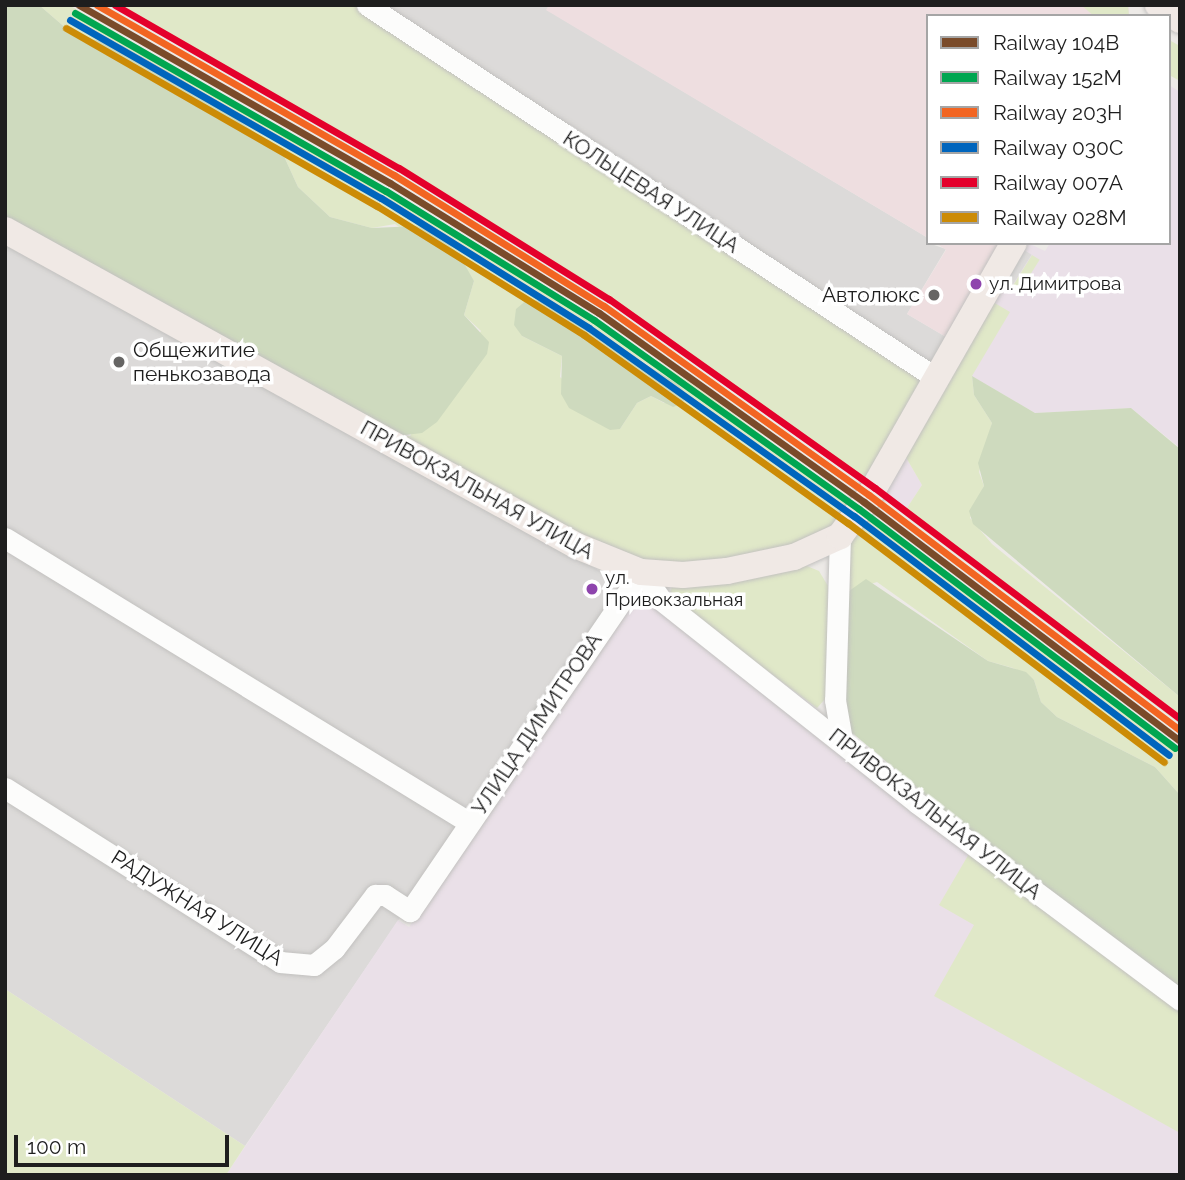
<!DOCTYPE html>
<meta charset="utf-8">
<style>
body{margin:0}
#map{position:relative;width:1185px;height:1180px;overflow:hidden;background:#edeae7;font-family:Raleway,sans-serif}
div>[style]{position:absolute}
.residential>*{inset:0;background:#dcdad9}
.commercial>*{inset:0;background:#eedee0}
.industrial>*{inset:0;background:#eae0e8}
.grass>*{inset:0;background:#e0e8c8;transform-origin:0 0}
.forest>*{inset:0;background:#cedabe}
.parking>*{inset:0;background:#dddbda;transform-origin:0 0}
.roads{filter:drop-shadow(0 0 2px #c2c1bf) drop-shadow(0 0 2px #c2c1bf)}
.minor>*{height:21px;margin:-10.5px;padding:0 10.5px;transform-origin:10.5px;border-radius:10.5px;background:#fcfcfb}
.major>*{height:26px;margin:-13px;padding:0 13px;transform-origin:13px;border-radius:13px;background:#f0e9e5}
.rail-1>*{height:7px;margin:-3.5px;padding:0 3.5px;transform-origin:3.5px;border-radius:3.5px;background:#7a4b2a}
.rail-2>*{height:7px;margin:-3.5px;padding:0 3.5px;transform-origin:3.5px;border-radius:3.5px;background:#00a651}
.rail-3>*{height:7px;margin:-3.5px;padding:0 3.5px;transform-origin:3.5px;border-radius:3.5px;background:#f26522}
.rail-4>*{height:7px;margin:-3.5px;padding:0 3.5px;transform-origin:3.5px;border-radius:3.5px;background:#0065bd}
.rail-5>*{height:7px;margin:-3.5px;padding:0 3.5px;transform-origin:3.5px;border-radius:3.5px;background:#e4002b}
.rail-6>*{height:7px;margin:-3.5px;padding:0 3.5px;transform-origin:3.5px;border-radius:3.5px;background:#cc8b06}
.dots>*{width:19px;height:19px;translate:-50% -50%;box-sizing:border-box;border:4px solid #fff;border-radius:50%}
span{translate:-50% -50%;white-space:nowrap;text-align:center;line-height:1.15;-webkit-text-stroke:7px #fff;paint-order:stroke}
.bus-label{font-size:19px;color:#1e1e1e}
.left{translate:0 -50%;text-align:left}
.street-label{font-size:21px;color:#1e1e1e}
.poi-label{font-size:21px;color:#1e1e1e}
.right{translate:-100% -50%;text-align:right}
.frame{position:absolute;inset:0;border:7px solid #1e1e1e;pointer-events:none}
.legend{position:absolute;left:926px;top:14px;width:245px;height:231px;box-sizing:border-box;background:#fff;border:2px solid #a5a5a5;margin:0;padding:9px 12px;list-style:none;font-size:21px;color:#1e1e1e}
.legend li{display:flex;align-items:center;gap:14px;height:35px}
.legend b{width:35px;border:2px solid #a5a5a5}
.scale{position:absolute;left:14px;top:1135px;width:215px;height:32px;box-sizing:border-box;border:4px solid #1e1e1e;border-top:0;padding-left:9px;font-size:21px;line-height:24px;white-space:nowrap;color:#1e1e1e;-webkit-text-stroke:5px #fff;paint-order:stroke}
</style>
<div id="map">
<div class="residential">
<div style="clip-path:polygon(358px 5px,549px 5px,547px 10px,928px 238px,928px 243px,946px 249px,907px 314px,946px 337px,924px 376px)"></div>
<div style="clip-path:polygon(5px 238px,540px 536px,615px 580px,620px 594px,245px 1146px,5px 989px)"></div>
</div>
<div class="commercial">
<div style="clip-path:polygon(549px 5px,1128px 5px,1129px 11px,1129px 16px,928px 16px,928px 238px,546px 10px)"></div>
<div style="clip-path:polygon(936px 243px,1000px 243px,946px 337px,907px 314px,946px 250px)"></div>
</div>
<div class="industrial">
<div style="clip-path:polygon(1169px 85px,1180px 92px,1180px 448px,1131px 408px,1035px 413px,956px 367px,1028px 243px,1045px 251px,1050px 243px,1169px 243px)"></div>
<div style="clip-path:polygon(904px 454px,922px 485px,903px 514px,880px 496px)"></div>
<div style="clip-path:polygon(636px 594px,1180px 1007px,1180px 1175px,226px 1175px,398px 920px,409px 927px)"></div>
</div>
<div class="grass">
<div style="clip-path:polygon(evenodd,39px 5px,69px 5px,518px 268px,698px 388px,852px 502px,834px 525px,800px 544px,684px 567px,629px 561px,397px 436px,410px 436px,481px 331px,464px 315px,474px 281px,395px 224px,372px 228px,330px 217px,298px 187px,282px 152px,183px 80px,122px 45px,75px 36px,39px 5px,591px 329px,678px 384px,685px 394px,664px 403px,651px 396px,637px 403px,620px 429px,560px 377px,562px 356px,522px 336px,591px 329px)"></div>
<div style="clip-path:polygon(112px 5px,358px 5px,924px 376px,864px 481px,687px 353px,551px 263px,415px 178px)"></div>
<div style="clip-path:polygon(1081px 5px,1128px 5px,1129px 16px,1094px 16px)"></div>
<div style="clip-path:polygon(1169px 40px,1180px 46px,1180px 81px,1169px 75px)"></div>
<div style="left:1032px;top:255px;width:9px;height:39px;rotate:32deg"></div>
<div style="clip-path:polygon(993px 302px,1010px 312px,972px 376px,974px 395px,992px 423px,979px 472px,984px 486px,970px 518px,992px 544px,1180px 697px,1180px 724px,903px 514px,922px 485px,904px 454px)"></div>
<div style="clip-path:polygon(867px 513px,1180px 750px,1180px 795px,1155px 767px,1057px 717px,1041px 702px,1034px 680px,1013px 668px,988px 661px,877px 582px,849px 591px,851px 540px)"></div>
<div style="clip-path:polygon(802px 564px,819px 571px,828px 586px,826px 698px,817px 708px,669px 597px,672px 586px)"></div>
<div style="clip-path:polygon(970px 852px,1180px 1007px,1180px 1133px,934px 996px,974px 925px,939px 905px)"></div>
<div style="clip-path:polygon(5px 989px,245px 1146px,226px 1175px,5px 1175px)"></div>
</div>
<div class="forest">
<div style="clip-path:polygon(5px 5px,39px 5px,75px 36px,122px 45px,183px 80px,282px 152px,298px 187px,330px 217px,372px 228px,417px 226px,436px 233px,458px 253px,474px 281px,464px 315px,489px 342px,487px 354px,437px 422px,422px 433px,397px 436px,5px 216px)"></div>
<div style="clip-path:polygon(528px 299px,544px 302px,678px 384px,686px 394px,683px 403px,673px 407px,651px 396px,637px 403px,620px 429px,610px 430px,569px 408px,561px 394px,562px 356px,522px 336px,514px 325px,516px 309px)"></div>
<div style="clip-path:polygon(972px 376px,1035px 413px,1131px 408px,1180px 449px,1180px 697px,973px 524px,969px 511px,984px 486px,978px 463px,992px 423px,974px 395px)"></div>
<div style="clip-path:polygon(866px 579px,988px 661px,1026px 672px,1034px 680px,1041px 702px,1057px 717px,1155px 767px,1180px 795px,1180px 987px,962px 826px,849px 730px,843px 707px,849px 591px)"></div>
</div>
<div class="parking">
<div style="left:1024px;top:250px;width:9px;height:39px;rotate:32deg"></div>
</div>
<div class="roads">
<div class="minor">
<div style="left:367px;top:5px;width:680px;rotate:33.25deg"></div>
<div style="left:840px;top:536px;width:164px;rotate:91.7deg"></div>
<div style="left:835px;top:700px;width:41px;rotate:80.1deg"></div>
<div style="left:5px;top:538px;width:545px;rotate:31.5deg"></div>
<div style="left:5px;top:788px;width:325px;rotate:32.3deg"></div>
<div style="left:280px;top:962px;width:34px;rotate:5deg"></div>
<div style="left:314px;top:965px;width:26px;rotate:-39deg"></div>
<div style="left:334px;top:949px;width:68px;rotate:-52.8deg"></div>
<div style="left:375px;top:895px;width:10px"></div>
<div style="left:385px;top:895px;width:30px;rotate:33deg"></div>
<div style="left:410px;top:911px;width:410px;rotate:-55.7deg"></div>
<div style="left:641px;top:572px;width:34px;rotate:54deg"></div>
<div style="left:661px;top:600px;width:327px;rotate:38.4deg"></div>
<div style="left:917px;top:803px;width:329px;rotate:36.8deg"></div>
</div>
<div class="major">
<div style="left:1158px;top:5px;width:27px;rotate:34deg"></div>
<div style="left:5px;top:230px;width:653px;rotate:28.92deg"></div>
<div style="left:577px;top:546px;width:69px;rotate:22.1deg"></div>
<div style="left:641px;top:572px;width:42px;rotate:4.1deg"></div>
<div style="left:683px;top:575px;width:44px;rotate:-5.2deg"></div>
<div style="left:727px;top:571px;width:68px;rotate:-11.8deg"></div>
<div style="left:794px;top:557px;width:51px;rotate:-24.5deg"></div>
<div style="left:840px;top:536px;width:51px;rotate:-53.8deg"></div>
<div style="left:870px;top:495px;width:290px;rotate:-60.3deg"></div>
</div>
</div>
<div class="rail-1">
<div style="left:79px;top:5px;width:358px;rotate:29.8deg"></div>
<div style="left:390px;top:183px;width:246px;rotate:31.9deg"></div>
<div style="left:599px;top:313px;width:325px;rotate:35.5deg"></div>
<div style="left:864px;top:502px;width:396px;rotate:37.1deg"></div>
</div>
<div class="rail-2">
<div style="left:75px;top:13px;width:358px;rotate:29.8deg"></div>
<div style="left:386px;top:191px;width:245px;rotate:31.8deg"></div>
<div style="left:594px;top:320px;width:325px;rotate:35.5deg"></div>
<div style="left:859px;top:509px;width:396px;rotate:37.1deg"></div>
</div>
<div class="rail-3">
<div style="left:97px;top:5px;width:342px;rotate:29.8deg"></div>
<div style="left:394px;top:175px;width:248px;rotate:32deg"></div>
<div style="left:604px;top:306px;width:325px;rotate:35.5deg"></div>
<div style="left:869px;top:495px;width:390px;rotate:37.1deg"></div>
</div>
<div class="rail-4">
<div style="left:70px;top:20px;width:358px;rotate:29.8deg"></div>
<div style="left:381px;top:198px;width:245px;rotate:32deg"></div>
<div style="left:589px;top:328px;width:325px;rotate:35.4deg"></div>
<div style="left:854px;top:516px;width:395px;rotate:37.2deg"></div>
</div>
<div class="rail-5">
<div style="left:115px;top:5px;width:327px;rotate:29.9deg"></div>
<div style="left:399px;top:168px;width:248px;rotate:32deg"></div>
<div style="left:609px;top:299px;width:326px;rotate:35.4deg"></div>
<div style="left:875px;top:488px;width:383px;rotate:37.1deg"></div>
</div>
<div class="rail-6">
<div style="left:66px;top:28px;width:358px;rotate:29.8deg"></div>
<div style="left:377px;top:206px;width:244px;rotate:31.9deg"></div>
<div style="left:584px;top:335px;width:324px;rotate:35.5deg"></div>
<div style="left:848px;top:523px;width:396px;rotate:37.1deg"></div>
</div>
<div class="dots">
<div style="left:976px;top:284px;background:#8e44ad"></div>
<div style="left:934px;top:295px;background:#666564"></div>
<div style="left:119px;top:362px;background:#666564"></div>
<div style="left:592px;top:589px;background:#8e44ad"></div>
</div>
<div class="bus-label">
<span class="left" style="left:989px;top:284px">ул. Димитрова</span>
<span class="left" style="left:605px;top:589px">ул.<br>Привокзальная</span>
</div>
<div class="street-label">
<span style="left:651px;top:192px;rotate:33deg">КОЛЬЦЕВАЯ УЛИЦА</span>
<span style="left:477px;top:490px;rotate:29deg">ПРИВОКЗАЛЬНАЯ УЛИЦА</span>
<span style="left:537px;top:724px;rotate:-56deg">УЛИЦА ДИМИТРОВА</span>
<span style="left:935px;top:814px;rotate:38deg">ПРИВОКЗАЛЬНАЯ УЛИЦА</span>
<span style="left:197px;top:908px;rotate:32deg">РАДУЖНАЯ УЛИЦА</span>
</div>
<div class="poi-label">
<span class="right" style="left:920px;top:295px">Автолюкс</span>
<span class="left" style="left:133px;top:362px">Общежитие<br>пенькозавода</span>
</div>
<div class="frame"></div>
<ul class="legend">
<li><b style="height:9px;background:#7a4b2a"></b>Railway 104В</li>
<li><b style="height:9px;background:#00a651"></b>Railway 152М</li>
<li><b style="height:9px;background:#f26522"></b>Railway 203Н</li>
<li><b style="height:9px;background:#0065bd"></b>Railway 030C</li>
<li><b style="height:9px;background:#e4002b"></b>Railway 007А</li>
<li><b style="height:9px;background:#cc8b06"></b>Railway 028М</li>
</ul>
<div class="scale">100 m</div>
</div>
